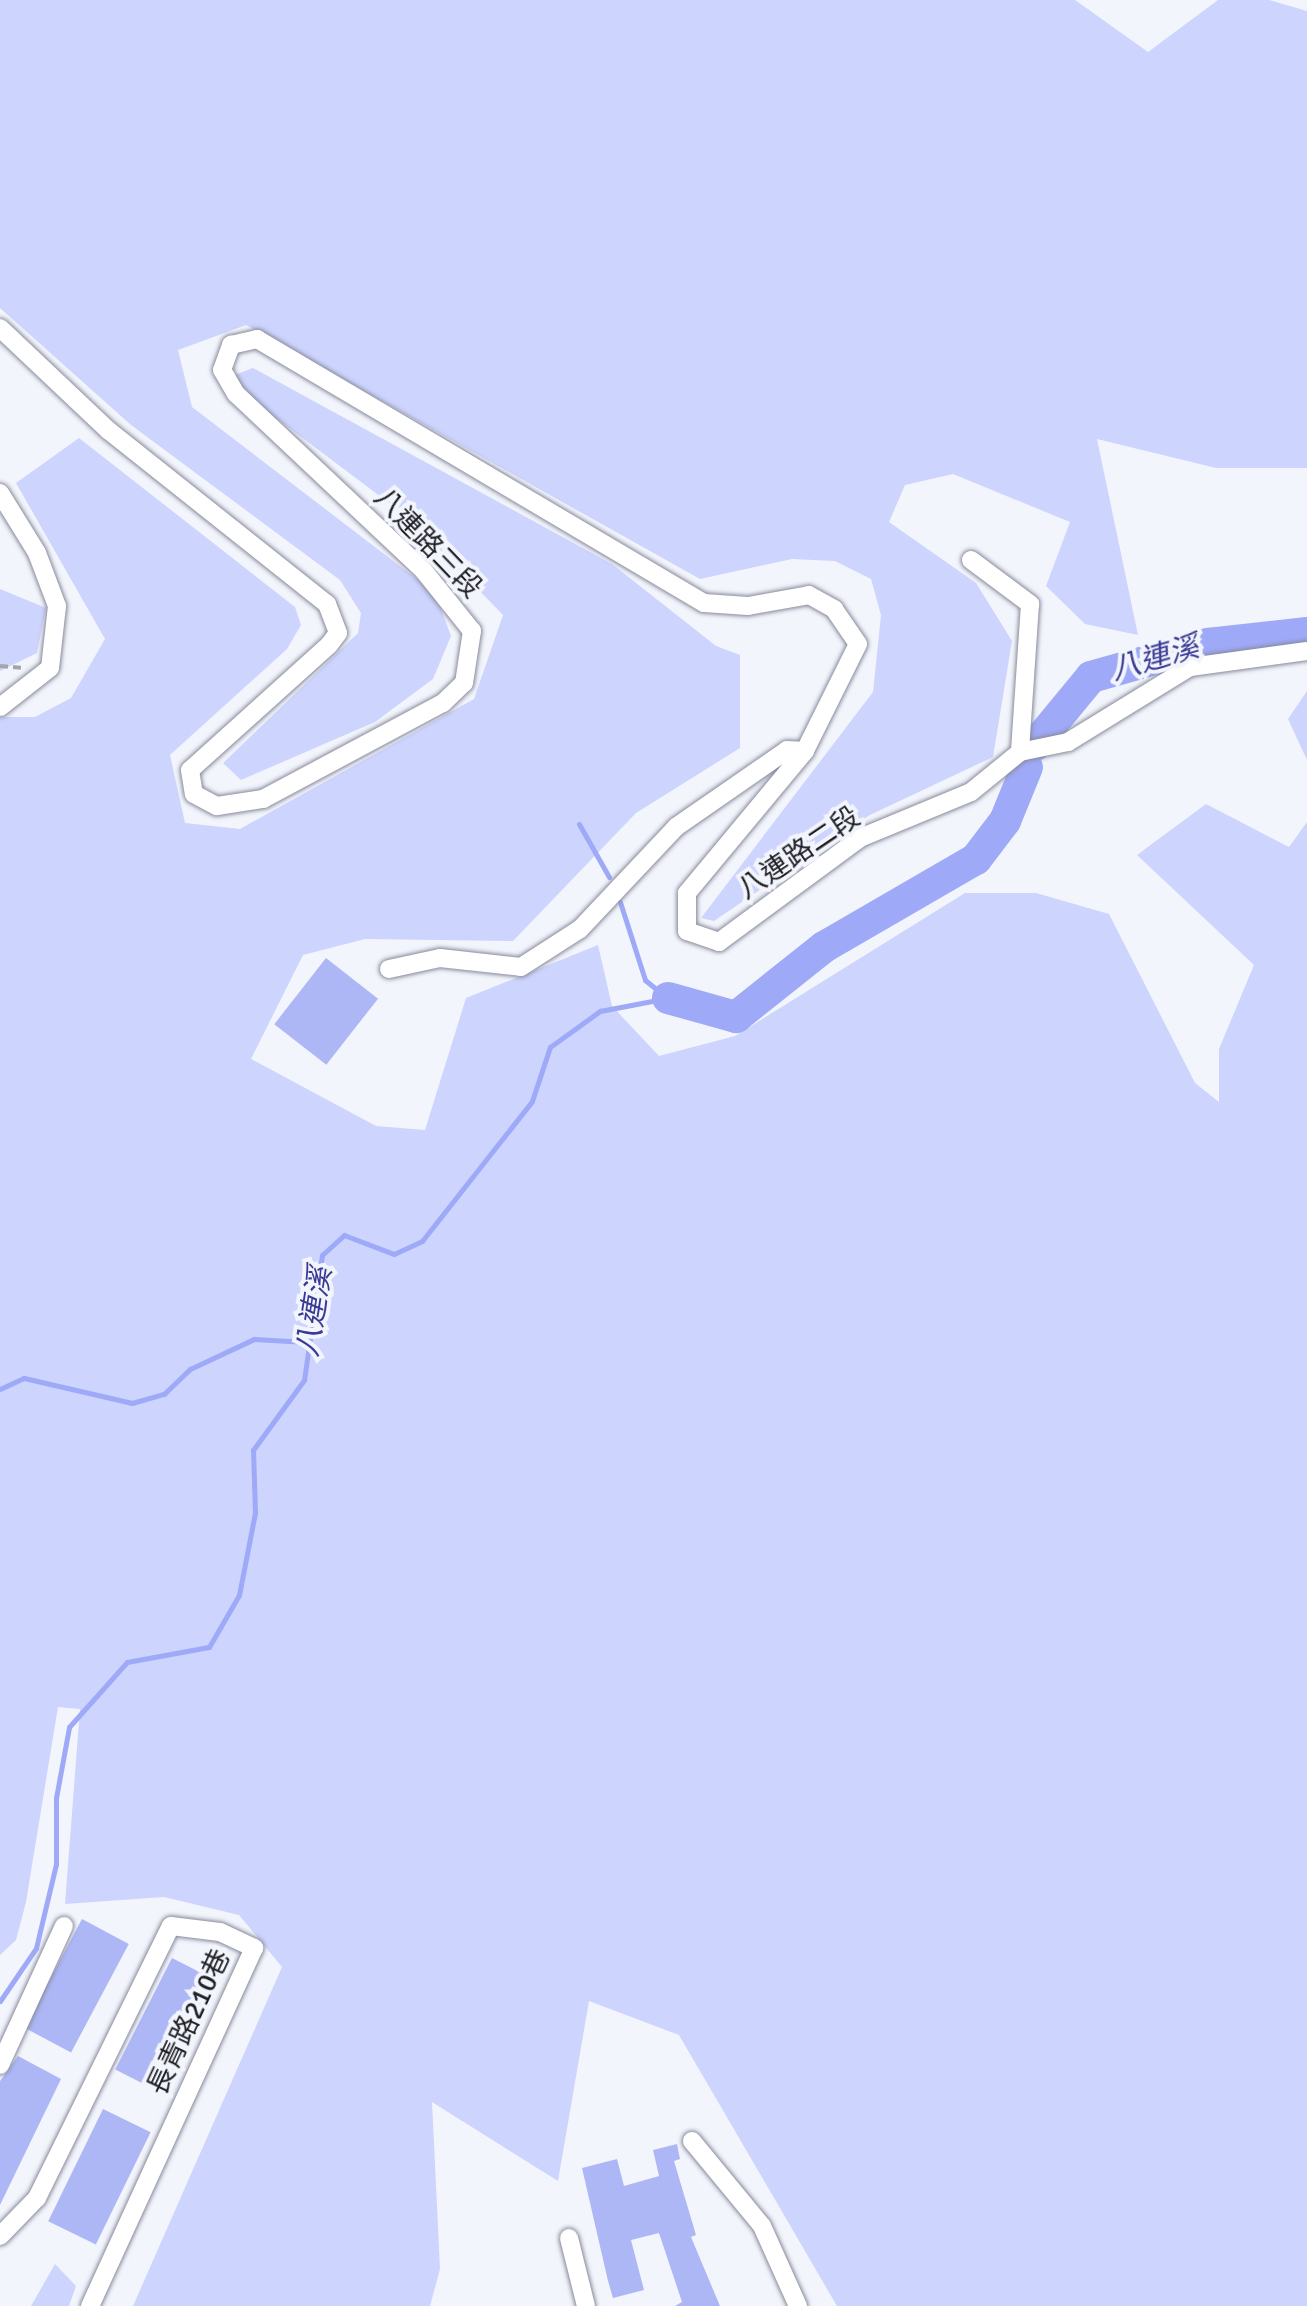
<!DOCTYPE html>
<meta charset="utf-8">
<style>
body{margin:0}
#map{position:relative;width:1307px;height:2306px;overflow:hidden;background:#f3f5fc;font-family:Signika,"Noto Sans TC",sans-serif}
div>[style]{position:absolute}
.green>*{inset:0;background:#cdd4fe}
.stream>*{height:5px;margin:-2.5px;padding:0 2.5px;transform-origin:2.5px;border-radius:2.5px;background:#9ea9f8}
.river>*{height:32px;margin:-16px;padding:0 16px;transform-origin:16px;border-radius:16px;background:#9ea9f8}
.building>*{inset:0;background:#adb7f6;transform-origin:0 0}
.path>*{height:4px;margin-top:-2px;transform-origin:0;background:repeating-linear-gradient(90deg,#a4a5ac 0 8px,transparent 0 13px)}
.roads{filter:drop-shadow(0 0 2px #878a9b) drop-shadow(0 0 2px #878a9b)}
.minor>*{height:18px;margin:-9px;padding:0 9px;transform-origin:9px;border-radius:9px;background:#fff}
span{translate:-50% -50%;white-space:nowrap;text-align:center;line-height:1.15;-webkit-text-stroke:8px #f3f5fc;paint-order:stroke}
.street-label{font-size:28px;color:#1f2026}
.water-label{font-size:30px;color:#393a93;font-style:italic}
</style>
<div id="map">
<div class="green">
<div style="clip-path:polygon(0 0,1075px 0,1148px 52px,1218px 0,1269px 0,1307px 11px,1307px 468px,1216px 468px,1097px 439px,1138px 635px,1085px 624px,1046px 586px,1070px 522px,953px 474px,905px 485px,889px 522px,976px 583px,1012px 641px,993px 757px,870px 815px,714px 921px,701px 918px,873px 692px,881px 615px,871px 579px,835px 561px,792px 559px,700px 579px,246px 325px,178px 350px,192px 407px,435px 593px,451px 636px,433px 679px,375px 722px,241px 780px,223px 763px,358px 633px,361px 613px,340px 580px,131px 425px,0 308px)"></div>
<div style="clip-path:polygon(253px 368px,612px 564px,716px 646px,740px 655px,740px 748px,636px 813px,513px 941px,365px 939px,303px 955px,251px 1059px,376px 1126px,425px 1130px,466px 998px,598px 945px,612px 1006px,659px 1056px,735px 1036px,965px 893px,1036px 893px,1109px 914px,1195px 1083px,1219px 1102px,1219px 1049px,1254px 965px,1137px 855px,1206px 804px,1289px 847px,1307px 822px,1307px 2306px,837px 2306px,679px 2035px,589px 2001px,558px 2181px,432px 2102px,440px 2269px,430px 2306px,133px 2306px,282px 1967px,239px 1915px,164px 1897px,65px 1904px,80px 1709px,58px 1707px,26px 1902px,16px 1940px,0 1955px,0 717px,35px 717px,71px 698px,105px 639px,16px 483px,79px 438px,295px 607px,301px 625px,287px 649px,170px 755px,185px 823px,240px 829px,474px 699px,503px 615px,409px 518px,224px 379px)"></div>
<div style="clip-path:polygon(0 589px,46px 608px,37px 653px,0 671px)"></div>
<div style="clip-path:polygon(1307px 691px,1307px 760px,1288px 719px)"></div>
<div style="clip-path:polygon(55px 2264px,76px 2286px,69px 2306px,31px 2306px)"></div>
</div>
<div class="stream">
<div style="left:579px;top:824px;width:61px;rotate:60.5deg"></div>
<div style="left:620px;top:902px;width:82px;rotate:72.2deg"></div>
<div style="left:645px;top:980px;width:27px;rotate:39deg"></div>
<div style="left:0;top:1389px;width:26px;rotate:-25deg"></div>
<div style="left:24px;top:1378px;width:111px;rotate:13deg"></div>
<div style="left:132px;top:1403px;width:33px;rotate:-16deg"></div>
<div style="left:164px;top:1394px;width:36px;rotate:-44deg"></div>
<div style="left:190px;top:1369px;width:71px;rotate:-25.1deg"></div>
<div style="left:254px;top:1339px;width:53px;rotate:3.2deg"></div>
<div style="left:0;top:2001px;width:64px;rotate:-55.8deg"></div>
<div style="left:36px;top:1948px;width:86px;rotate:-76.6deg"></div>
<div style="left:56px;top:1864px;width:66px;rotate:-90deg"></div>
<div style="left:56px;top:1798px;width:72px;rotate:-79.6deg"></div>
<div style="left:69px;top:1727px;width:87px;rotate:-48.3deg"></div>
<div style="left:127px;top:1662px;width:83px;rotate:-10.4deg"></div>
<div style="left:209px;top:1647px;width:60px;rotate:-60deg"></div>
<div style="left:239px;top:1595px;width:84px;rotate:-79deg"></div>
<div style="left:255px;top:1513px;width:63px;rotate:-91.8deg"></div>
<div style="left:253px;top:1450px;width:87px;rotate:-53.9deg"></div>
<div style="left:304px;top:1380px;width:126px;rotate:-81.8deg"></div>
<div style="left:322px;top:1255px;width:30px;rotate:-42deg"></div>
<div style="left:344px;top:1235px;width:53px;rotate:20.8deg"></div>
<div style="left:394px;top:1254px;width:31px;rotate:-25deg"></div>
<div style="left:422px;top:1241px;width:178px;rotate:-51.8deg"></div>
<div style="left:532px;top:1101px;width:57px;rotate:-71.6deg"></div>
<div style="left:550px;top:1047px;width:62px;rotate:-35.8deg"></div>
<div style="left:600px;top:1011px;width:69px;rotate:-10.8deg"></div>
</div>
<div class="river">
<div style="left:1035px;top:745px;width:88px;rotate:-50.5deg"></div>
<div style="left:1091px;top:677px;width:122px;rotate:-15.8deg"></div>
<div style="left:1208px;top:644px;width:100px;rotate:-6.3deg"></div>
<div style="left:668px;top:998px;width:71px;rotate:15.6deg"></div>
<div style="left:736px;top:1017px;width:112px;rotate:-38.5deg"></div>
<div style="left:824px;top:947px;width:176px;rotate:-30.1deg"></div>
<div style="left:976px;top:859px;width:48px;rotate:-52.7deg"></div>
<div style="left:1005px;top:821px;width:58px;rotate:-67.8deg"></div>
</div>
<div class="building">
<div style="left:326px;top:958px;width:66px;height:84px;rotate:38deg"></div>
<div style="left:82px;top:1919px;width:53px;height:123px;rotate:28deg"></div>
<div style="left:172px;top:1958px;width:53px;height:125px;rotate:27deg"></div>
<div style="clip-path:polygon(18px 2056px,61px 2079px,0 2205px,0 2081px)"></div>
<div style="left:103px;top:2109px;width:53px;height:125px;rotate:26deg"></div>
<div style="clip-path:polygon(677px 2144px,680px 2159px,674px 2161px,696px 2235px,691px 2237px,720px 2306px,675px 2306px,682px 2302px,659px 2233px,631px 2240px,644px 2290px,613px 2298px,608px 2281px,582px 2168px,617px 2159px,624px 2186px,659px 2176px,653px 2150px)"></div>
</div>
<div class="path">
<div style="left:0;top:666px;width:21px;rotate:5deg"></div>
</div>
<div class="roads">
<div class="minor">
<div style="left:0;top:328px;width:149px;rotate:43.4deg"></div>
<div style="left:108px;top:430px;width:280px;rotate:38.5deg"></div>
<div style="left:327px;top:604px;width:31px;rotate:69deg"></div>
<div style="left:338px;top:633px;width:15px;rotate:127deg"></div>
<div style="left:329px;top:645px;width:187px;rotate:138deg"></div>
<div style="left:190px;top:770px;width:24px;rotate:81deg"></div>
<div style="left:194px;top:794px;width:26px;rotate:28deg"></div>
<div style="left:217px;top:806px;width:47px;rotate:-8.7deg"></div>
<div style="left:263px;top:799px;width:204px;rotate:-28.1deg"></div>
<div style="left:443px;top:703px;width:29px;rotate:-44deg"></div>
<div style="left:464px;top:683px;width:53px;rotate:-81.3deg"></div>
<div style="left:472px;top:631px;width:78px;rotate:-128.8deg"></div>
<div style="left:423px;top:570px;width:257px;rotate:-136.7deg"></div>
<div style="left:236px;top:394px;width:28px;rotate:-120deg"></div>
<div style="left:222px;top:370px;width:27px;rotate:-70deg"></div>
<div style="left:231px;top:345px;width:27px;rotate:-13deg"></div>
<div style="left:257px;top:339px;width:519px;rotate:30.57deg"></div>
<div style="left:704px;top:603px;width:44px;rotate:3.9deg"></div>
<div style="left:748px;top:606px;width:62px;rotate:-10.2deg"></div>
<div style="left:809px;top:595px;width:29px;rotate:29deg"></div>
<div style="left:834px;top:609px;width:42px;rotate:55.6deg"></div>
<div style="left:858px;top:644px;width:119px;rotate:116.4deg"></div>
<div style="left:805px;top:751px;width:185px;rotate:129.7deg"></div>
<div style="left:687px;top:893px;width:38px;rotate:90deg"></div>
<div style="left:687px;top:931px;width:34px;rotate:19deg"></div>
<div style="left:719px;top:942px;width:175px;rotate:-36.4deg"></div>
<div style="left:860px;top:838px;width:120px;rotate:-22.5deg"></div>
<div style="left:971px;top:792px;width:63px;rotate:-39.2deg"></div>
<div style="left:1020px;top:752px;width:49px;rotate:-11.8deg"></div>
<div style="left:1068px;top:742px;width:143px;rotate:-31.6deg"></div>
<div style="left:1190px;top:667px;width:118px;rotate:-7.8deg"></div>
<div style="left:0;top:493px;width:70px;rotate:58.3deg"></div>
<div style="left:37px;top:553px;width:57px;rotate:69.3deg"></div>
<div style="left:57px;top:606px;width:62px;rotate:96.4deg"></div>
<div style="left:50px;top:668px;width:63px;rotate:142deg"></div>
<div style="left:971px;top:560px;width:74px;rotate:36.7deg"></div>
<div style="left:1030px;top:604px;width:148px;rotate:93.9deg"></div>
<div style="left:389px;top:969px;width:52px;rotate:-12.2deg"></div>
<div style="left:440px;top:958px;width:81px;rotate:6.3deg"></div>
<div style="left:521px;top:967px;width:70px;rotate:-32.8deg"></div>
<div style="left:580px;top:929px;width:140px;rotate:-46.7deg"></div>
<div style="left:676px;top:827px;width:135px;rotate:-34.7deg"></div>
<div style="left:787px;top:750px;width:18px;rotate:3deg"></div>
<div style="left:0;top:2065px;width:153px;rotate:-65.3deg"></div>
<div style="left:692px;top:2141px;width:110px;rotate:50.5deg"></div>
<div style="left:762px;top:2226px;width:88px;rotate:65.8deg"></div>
<div style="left:0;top:2236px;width:53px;rotate:-45.8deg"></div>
<div style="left:37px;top:2198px;width:303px;rotate:-63.8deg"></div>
<div style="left:171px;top:1926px;width:49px;rotate:7deg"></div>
<div style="left:220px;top:1932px;width:38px;rotate:25deg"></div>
<div style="left:254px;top:1948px;width:394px;rotate:114.6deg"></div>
<div style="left:569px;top:2238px;width:70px;rotate:76deg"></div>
</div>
</div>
<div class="street-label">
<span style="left:428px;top:543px;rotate:46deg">八連路三段</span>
<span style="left:799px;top:853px;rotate:-34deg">八連路二段</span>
<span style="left:189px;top:2022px;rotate:-65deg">長青路210巷</span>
</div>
<div class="water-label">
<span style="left:1155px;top:659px;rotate:-16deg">八連溪</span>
<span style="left:315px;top:1312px;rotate:-81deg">八連溪</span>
</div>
</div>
